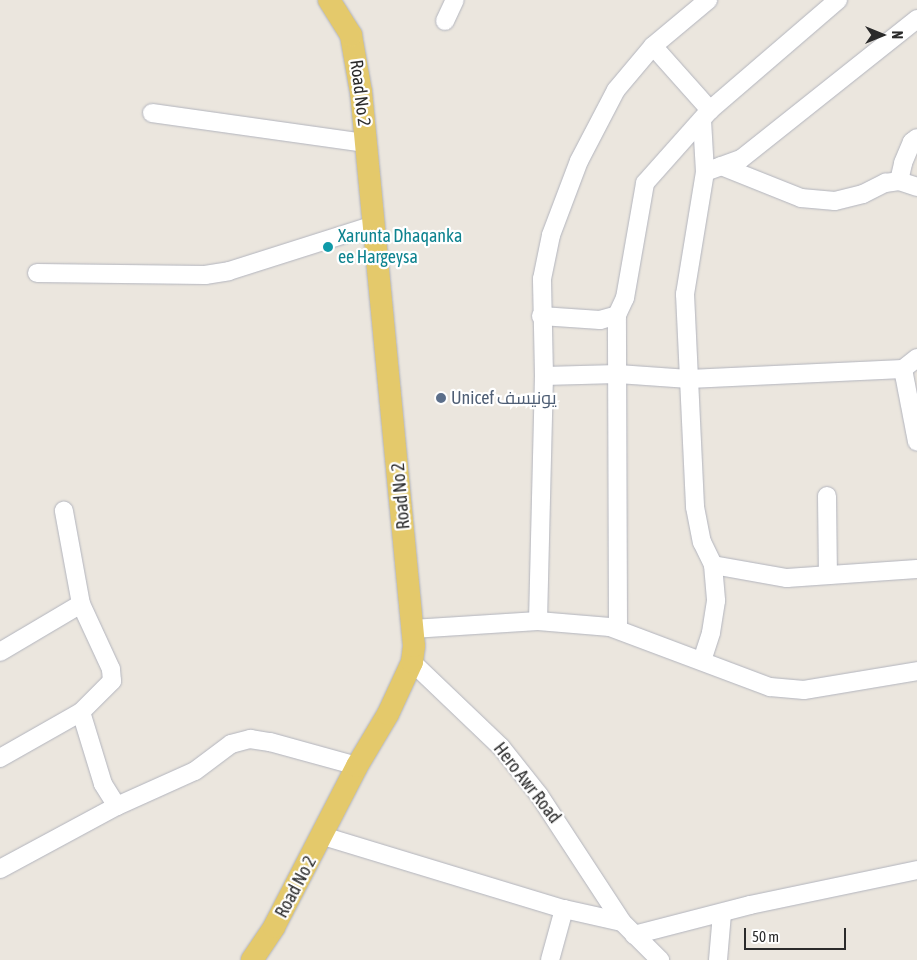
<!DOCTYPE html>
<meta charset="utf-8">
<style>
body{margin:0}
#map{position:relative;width:917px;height:960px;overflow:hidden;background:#ebe6de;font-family:"Asap Condensed",Cairo,sans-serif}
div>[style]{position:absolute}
.roads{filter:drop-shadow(0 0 1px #b2b4bd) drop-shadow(0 0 1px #b2b4bd)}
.minor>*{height:18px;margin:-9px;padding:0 9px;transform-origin:9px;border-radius:9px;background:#fff}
.major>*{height:22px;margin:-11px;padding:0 11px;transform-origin:11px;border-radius:11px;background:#e4c96b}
.dots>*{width:14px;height:14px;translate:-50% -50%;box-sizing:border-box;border:2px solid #fff;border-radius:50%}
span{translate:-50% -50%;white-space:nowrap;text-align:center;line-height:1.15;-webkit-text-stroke:4.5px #fff;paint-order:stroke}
.street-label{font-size:18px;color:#2b2b2b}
.culture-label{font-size:18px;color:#0d838f}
.left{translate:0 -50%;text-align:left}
.service-label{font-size:18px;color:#4e5e75}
.north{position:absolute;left:857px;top:10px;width:50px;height:50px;-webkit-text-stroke:4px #fff;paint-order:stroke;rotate:90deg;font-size:14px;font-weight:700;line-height:20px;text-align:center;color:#2b2b2b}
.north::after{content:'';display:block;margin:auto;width:18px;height:22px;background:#2b2b2b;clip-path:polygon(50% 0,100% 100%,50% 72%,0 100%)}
.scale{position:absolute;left:744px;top:928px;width:102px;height:22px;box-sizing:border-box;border:2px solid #2b2b2b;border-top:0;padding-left:6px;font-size:15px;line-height:18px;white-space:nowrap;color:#2b2b2b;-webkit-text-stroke:4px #fff;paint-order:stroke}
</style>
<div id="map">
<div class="roads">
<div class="minor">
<div style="left:445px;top:21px;width:23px;rotate:-65deg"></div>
<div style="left:653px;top:46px;width:86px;rotate:48.3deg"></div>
<div style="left:152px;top:113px;width:216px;rotate:8deg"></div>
<div style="left:702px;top:120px;width:52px;rotate:86.7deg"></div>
<div style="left:705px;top:172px;width:124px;rotate:99.3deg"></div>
<div style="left:685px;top:294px;width:213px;rotate:87.3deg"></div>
<div style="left:695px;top:507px;width:36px;rotate:79deg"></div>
<div style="left:702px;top:542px;width:25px;rotate:64deg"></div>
<div style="left:713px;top:565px;width:36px;rotate:85deg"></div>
<div style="left:716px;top:601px;width:32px;rotate:99deg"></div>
<div style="left:711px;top:633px;width:28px;rotate:108deg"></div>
<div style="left:721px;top:166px;width:86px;rotate:21.8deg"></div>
<div style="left:801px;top:198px;width:34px;rotate:5deg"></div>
<div style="left:835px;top:201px;width:29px;rotate:-14deg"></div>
<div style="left:863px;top:194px;width:25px;rotate:-27deg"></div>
<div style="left:885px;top:183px;width:14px;rotate:-8deg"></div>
<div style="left:899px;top:181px;width:19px;rotate:18deg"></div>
<div style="left:705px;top:172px;width:38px;rotate:-20deg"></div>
<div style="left:741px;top:159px;width:225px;rotate:-38.5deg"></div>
<div style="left:899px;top:181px;width:18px;rotate:-77deg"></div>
<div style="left:903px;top:163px;width:23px;rotate:-67deg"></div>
<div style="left:912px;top:142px;width:6px;rotate:-39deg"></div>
<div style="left:37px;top:273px;width:168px;rotate:0.7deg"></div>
<div style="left:205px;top:275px;width:24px;rotate:-9deg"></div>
<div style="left:229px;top:271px;width:152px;rotate:-17.6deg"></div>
<div style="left:541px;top:316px;width:59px;rotate:3.9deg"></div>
<div style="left:600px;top:320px;width:18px;rotate:-16deg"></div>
<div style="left:903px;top:369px;width:74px;rotate:79.1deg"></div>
<div style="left:544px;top:376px;width:74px;rotate:-1.5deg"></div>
<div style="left:618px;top:374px;width:71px;rotate:4deg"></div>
<div style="left:689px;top:379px;width:214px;rotate:-2.7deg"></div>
<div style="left:903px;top:369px;width:18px;rotate:-38deg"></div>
<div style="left:827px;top:496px;width:79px;rotate:89.3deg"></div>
<div style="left:713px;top:565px;width:75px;rotate:10deg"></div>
<div style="left:787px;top:578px;width:130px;rotate:-4deg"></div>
<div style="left:538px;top:621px;width:245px;rotate:-88.6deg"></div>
<div style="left:544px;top:376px;width:97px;rotate:-91.2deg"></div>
<div style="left:542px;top:279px;width:45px;rotate:-78.4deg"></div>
<div style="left:551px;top:235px;width:79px;rotate:-69.3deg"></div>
<div style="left:579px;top:161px;width:80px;rotate:-62.5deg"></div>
<div style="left:616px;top:90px;width:57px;rotate:-49.9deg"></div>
<div style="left:653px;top:46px;width:72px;rotate:-39.9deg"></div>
<div style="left:412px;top:629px;width:126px;rotate:-3.6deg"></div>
<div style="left:538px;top:621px;width:72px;rotate:4.8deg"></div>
<div style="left:610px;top:627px;width:171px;rotate:20.6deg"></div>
<div style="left:770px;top:687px;width:34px;rotate:5deg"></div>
<div style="left:804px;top:690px;width:115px;rotate:-9.5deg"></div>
<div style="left:618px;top:629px;width:314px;rotate:-90.2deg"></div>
<div style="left:617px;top:315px;width:19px;rotate:-65deg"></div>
<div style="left:625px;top:298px;width:117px;rotate:-80.1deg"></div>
<div style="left:645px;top:183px;width:98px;rotate:-48.3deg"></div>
<div style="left:710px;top:110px;width:169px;rotate:-40.7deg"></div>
<div style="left:0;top:652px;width:94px;rotate:-30.7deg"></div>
<div style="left:412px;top:662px;width:123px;rotate:43.7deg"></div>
<div style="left:501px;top:747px;width:61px;rotate:51.6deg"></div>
<div style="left:539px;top:795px;width:152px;rotate:56.8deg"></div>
<div style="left:622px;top:922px;width:54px;rotate:45deg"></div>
<div style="left:81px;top:712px;width:75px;rotate:73deg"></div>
<div style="left:103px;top:784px;width:26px;rotate:58deg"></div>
<div style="left:0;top:758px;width:93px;rotate:-29.6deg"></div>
<div style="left:81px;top:712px;width:44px;rotate:-45deg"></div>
<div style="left:112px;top:681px;width:12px;rotate:-95deg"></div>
<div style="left:111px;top:669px;width:72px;rotate:-114.8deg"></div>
<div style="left:81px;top:604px;width:95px;rotate:-100.4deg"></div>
<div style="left:323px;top:836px;width:252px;rotate:16.9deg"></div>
<div style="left:564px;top:909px;width:59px;rotate:12.6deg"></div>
<div style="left:0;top:869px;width:133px;rotate:-28.3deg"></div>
<div style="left:117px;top:806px;width:85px;rotate:-24.2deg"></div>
<div style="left:195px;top:771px;width:45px;rotate:-36.9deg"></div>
<div style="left:231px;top:744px;width:20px;rotate:-15deg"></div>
<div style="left:250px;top:739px;width:20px;rotate:9deg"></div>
<div style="left:270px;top:742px;width:90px;rotate:15.4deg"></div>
<div style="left:634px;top:935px;width:120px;rotate:-14.5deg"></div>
<div style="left:750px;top:905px;width:171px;rotate:-11.8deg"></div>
<div style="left:550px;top:960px;width:53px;rotate:-74.6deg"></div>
<div style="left:718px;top:960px;width:47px;rotate:-85.1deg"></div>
</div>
<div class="major">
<div style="left:252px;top:960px;width:40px;rotate:-56deg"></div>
<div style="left:274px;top:927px;width:181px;rotate:-62.7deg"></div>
<div style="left:357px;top:766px;width:61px;rotate:-59.2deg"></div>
<div style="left:388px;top:714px;width:57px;rotate:-65.2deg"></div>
<div style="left:412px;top:662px;width:16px;rotate:-83deg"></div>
<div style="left:414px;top:646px;width:557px;rotate:-95.46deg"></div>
<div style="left:361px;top:92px;width:58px;rotate:-100deg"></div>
<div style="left:351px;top:35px;width:41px;rotate:-122.2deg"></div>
</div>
</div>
<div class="dots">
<div style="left:328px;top:247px;background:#0f9aa8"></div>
<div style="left:441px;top:398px;background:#5c6f8a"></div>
</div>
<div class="street-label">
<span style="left:360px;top:93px;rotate:83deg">Road No 2</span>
<span style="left:401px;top:496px;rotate:-95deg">Road No 2</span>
<span style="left:527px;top:783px;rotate:52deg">Hero Awr Road</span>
<span style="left:296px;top:887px;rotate:-62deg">Road No 2</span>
</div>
<div class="culture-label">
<span class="left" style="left:338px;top:247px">Xarunta Dhaqanka<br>ee Hargeysa</span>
</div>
<div class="service-label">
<span class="left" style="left:451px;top:398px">Unicef يونيسف</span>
</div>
<div class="north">N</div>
<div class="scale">50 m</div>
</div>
